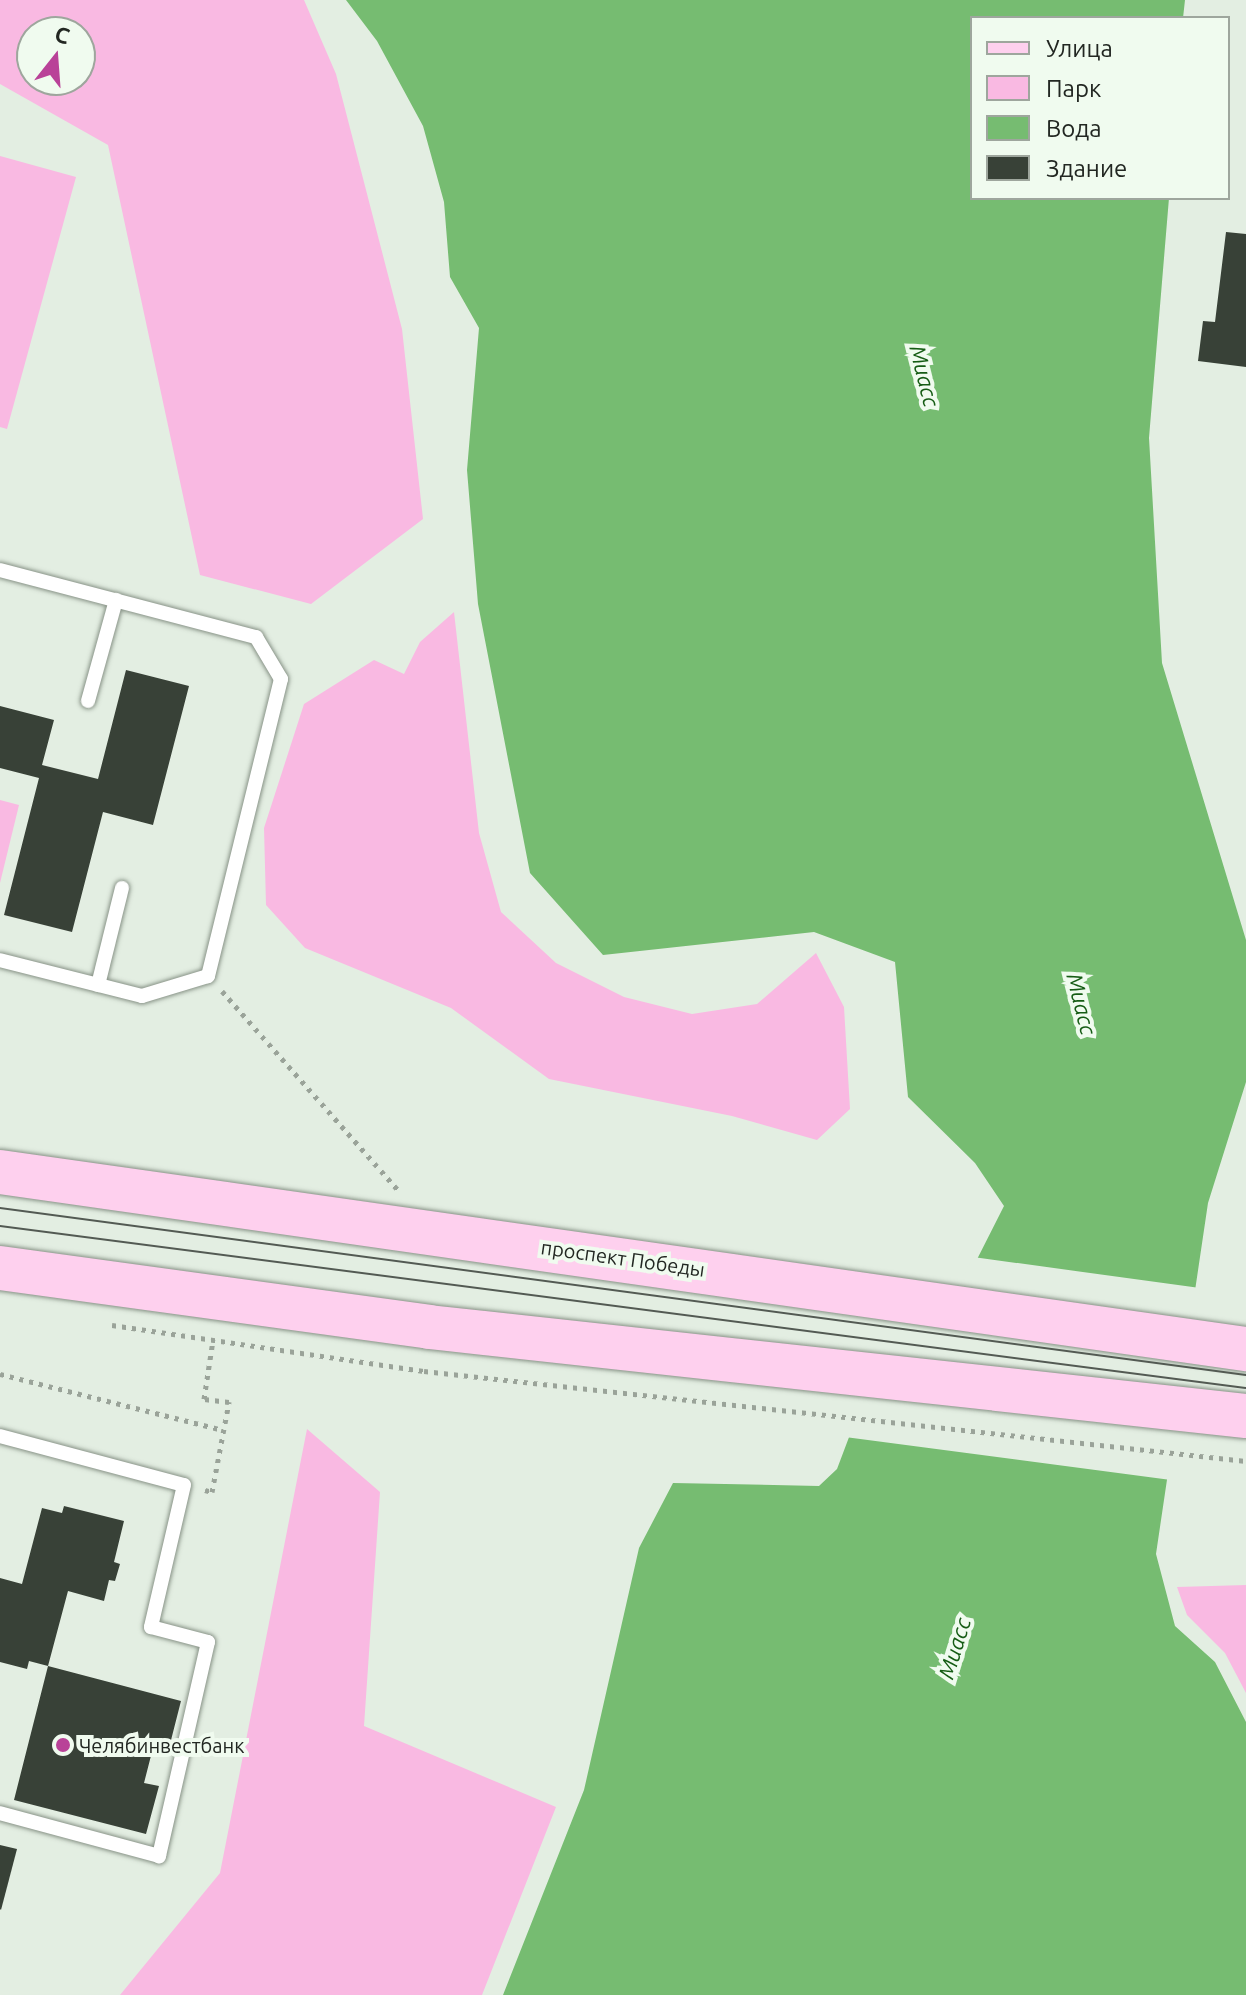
<!DOCTYPE html>
<meta charset="utf-8">
<style>
body{margin:0}
#map{position:relative;width:1246px;height:1995px;overflow:hidden;background:#e3eee2;font-family:Ubuntu,sans-serif}
div>[style]{position:absolute}
.green>*{inset:0;background:#f9b9e2}
.water>*{inset:0;background:#76bc71}
.pier>*{inset:0;background:#e3eee2}
.building>*{inset:0;background:#384137}
.path>*{height:5px;margin-top:-2.5px;transform-origin:0;background:repeating-linear-gradient(90deg,#9aa399 0 4px,transparent 0 10px)}
.roads{filter:drop-shadow(0 0 2px #889387) drop-shadow(0 0 2px #889387)}
.lane>*{height:14px;margin:-7px;padding:0 7px;transform-origin:7px;border-radius:7px;background:#fff}
.primary>*{height:44px;margin:-22px;padding:0 22px;transform-origin:22px;border-radius:22px;background:#fed0ee}
.tram>*{height:2px;margin:-1px;padding:0 1px;transform-origin:1px;border-radius:1px;background:#535a53}
.dots>*{width:22px;height:22px;translate:-50% -50%;box-sizing:border-box;border:4px solid #f0fbef;border-radius:50%}
span{translate:-50% -50%;white-space:nowrap;text-align:center;line-height:1.15;-webkit-text-stroke:8px #f0fbef;paint-order:stroke}
.street-label{font-size:20px;color:#222722}
.poi-label{font-size:20px;color:#222722}
.left{translate:0 -50%;text-align:left}
.water-label{font-size:22px;color:#155c14;font-style:italic}
.legend{position:absolute;left:970px;top:16px;width:260px;height:184px;box-sizing:border-box;background:#f0fbef;border:2px solid #9ea69d;margin:0;padding:10px 14px;list-style:none;font-size:24px;color:#222722}
.legend li{display:flex;align-items:center;gap:16px;height:40px}
.legend b{width:40px;border:2px solid #9ea69d}
.north{position:absolute;left:16px;top:16px;width:80px;height:80px;box-sizing:border-box;background:#f0fbef;border:2px solid #9ea69d;border-radius:50%;rotate:17deg;font-size:22px;font-weight:700;line-height:32px;text-align:center;color:#222722}
.north::after{content:'';display:block;margin:auto;width:28px;height:36px;background:#b94298;clip-path:polygon(50% 0,100% 100%,50% 72%,0 100%)}
</style>
<div id="map">
<div class="green">
<div style="clip-path:polygon(evenodd,0 0,304px 0,336px 74px,402px 329px,423px 519px,311px 604px,200px 575px,108px 145px,0 84px,0 0,32px 32px,80px 32px,80px 80px,32px 80px,32px 32px)"></div>
<div style="clip-path:polygon(0 156px,76px 177px,7px 429px,0 427px)"></div>
<div style="clip-path:polygon(454px 612px,479px 833px,501px 912px,556px 963px,624px 997px,692px 1014px,757px 1004px,816px 953px,844px 1007px,850px 1109px,817px 1140px,732px 1116px,549px 1079px,451px 1008px,305px 948px,266px 905px,264px 828px,304px 704px,374px 660px,404px 674px,420px 642px)"></div>
<div style="clip-path:polygon(0 800px,19px 805px,0 883px)"></div>
<div style="clip-path:polygon(307px 1429px,380px 1492px,364px 1726px,556px 1807px,482px 1995px,120px 1995px,220px 1873px)"></div>
<div style="clip-path:polygon(1246px 1585px,1246px 1693px,1225px 1653px,1187px 1615px,1177px 1587px)"></div>
</div>
<div class="water">
<div style="clip-path:polygon(346px 0,1185px 0,1183px 18px,972px 18px,972px 198px,1169px 198px,1149px 438px,1162px 663px,1246px 940px,1246px 1082px,1208px 1203px,1156px 1554px,1175px 1626px,1215px 1662px,1246px 1722px,1246px 1995px,503px 1995px,584px 1790px,639px 1548px,673px 1483px,819px 1486px,837px 1469px,857px 1416px,964px 1285px,1004px 1206px,975px 1163px,908px 1097px,895px 962px,814px 932px,603px 955px,530px 873px,478px 604px,467px 470px,479px 328px,450px 277px,444px 202px,423px 126px,377px 41px)"></div>
</div>
<div class="pier">
<div style="clip-path:polygon(973px 1257px,1200px 1288px,1171px 1480px,845px 1437px,854px 1414px,960px 1282px)"></div>
</div>
<div class="building">
<div style="clip-path:polygon(1226px 232px,1246px 234px,1246px 367px,1198px 361px,1203px 321px,1215px 322px)"></div>
<div style="clip-path:polygon(126px 670px,189px 686px,153px 825px,103px 812px,72px 932px,4px 915px,39px 778px,0 768px,0 706px,54px 720px,42px 765px,98px 779px)"></div>
<div style="clip-path:polygon(64px 1506px,124px 1521px,114px 1562px,120px 1564px,115px 1581px,109px 1580px,104px 1601px,68px 1591px,48px 1666px,29px 1661px,27px 1669px,0 1662px,0 1578px,22px 1584px,42px 1508px,62px 1513px)"></div>
<div style="clip-path:polygon(48px 1666px,181px 1701px,169px 1748px,154px 1744px,144px 1783px,159px 1786px,146px 1834px,14px 1800px)"></div>
<div style="clip-path:polygon(0 1845px,17px 1849px,1px 1910px,0 1909px)"></div>
</div>
<div class="path">
<div style="left:222px;top:991px;width:266px;rotate:48.5deg"></div>
<div style="left:112px;top:1325px;width:315px;rotate:8.4deg"></div>
<div style="left:424px;top:1371px;width:827px;rotate:6.25deg"></div>
<div style="left:0;top:1374px;width:230px;rotate:14.1deg"></div>
<div style="left:205px;top:1490px;width:7px;rotate:16deg"></div>
<div style="left:212px;top:1492px;width:92px;rotate:-79.3deg"></div>
<div style="left:229px;top:1402px;width:25px;rotate:-173deg"></div>
<div style="left:204px;top:1399px;width:60px;rotate:-81.3deg"></div>
</div>
<div class="roads">
<div class="lane">
<div style="left:0;top:570px;width:265px;rotate:14.7deg"></div>
<div style="left:256px;top:637px;width:49px;rotate:59.2deg"></div>
<div style="left:281px;top:679px;width:306px;rotate:103.8deg"></div>
<div style="left:208px;top:976px;width:69px;rotate:163.1deg"></div>
<div style="left:142px;top:996px;width:146px;rotate:-165.8deg"></div>
<div style="left:88px;top:701px;width:105px;rotate:-74.5deg"></div>
<div style="left:98px;top:985px;width:100px;rotate:-76.1deg"></div>
<div style="left:0;top:1436px;width:190px;rotate:14.9deg"></div>
<div style="left:184px;top:1485px;width:146px;rotate:103.1deg"></div>
<div style="left:151px;top:1627px;width:59px;rotate:14.7deg"></div>
<div style="left:208px;top:1642px;width:220px;rotate:102.9deg"></div>
<div style="left:159px;top:1856px;width:165px;rotate:-164.9deg"></div>
</div>
<div class="primary">
<div style="left:0;top:1172px;width:1259px;rotate:8.09deg"></div>
<div style="left:0;top:1268px;width:433px;rotate:7.8deg"></div>
<div style="left:429px;top:1327px;width:822px;rotate:6.22deg"></div>
</div>
</div>
<div class="tram">
<div style="left:0;top:1208px;width:1257px;rotate:7.63deg"></div>
<div style="left:0;top:1226px;width:1256px;rotate:7.41deg"></div>
</div>
<div class="dots">
<div style="left:63px;top:1745px;background:#b94298"></div>
</div>
<div class="street-label">
<span style="left:623px;top:1258px;rotate:8deg">проспект Победы</span>
</div>
<div class="poi-label">
<span class="left" style="left:79px;top:1745px">Челябинвестбанк</span>
</div>
<div class="water-label">
<span style="left:925px;top:376px;rotate:76deg">Миасс</span>
<span style="left:1082px;top:1004px;rotate:76deg">Миасс</span>
<span style="left:954px;top:1648px;rotate:-73deg">Миасс</span>
</div>
<ul class="legend">
<li><b style="height:10px;background:#fed0ee"></b>Улица</li>
<li><b style="height:22px;background:#f9b9e2"></b>Парк</li>
<li><b style="height:22px;background:#76bc71"></b>Вода</li>
<li><b style="height:22px;background:#384137"></b>Здание</li>
</ul>
<div class="north">С</div>
</div>
